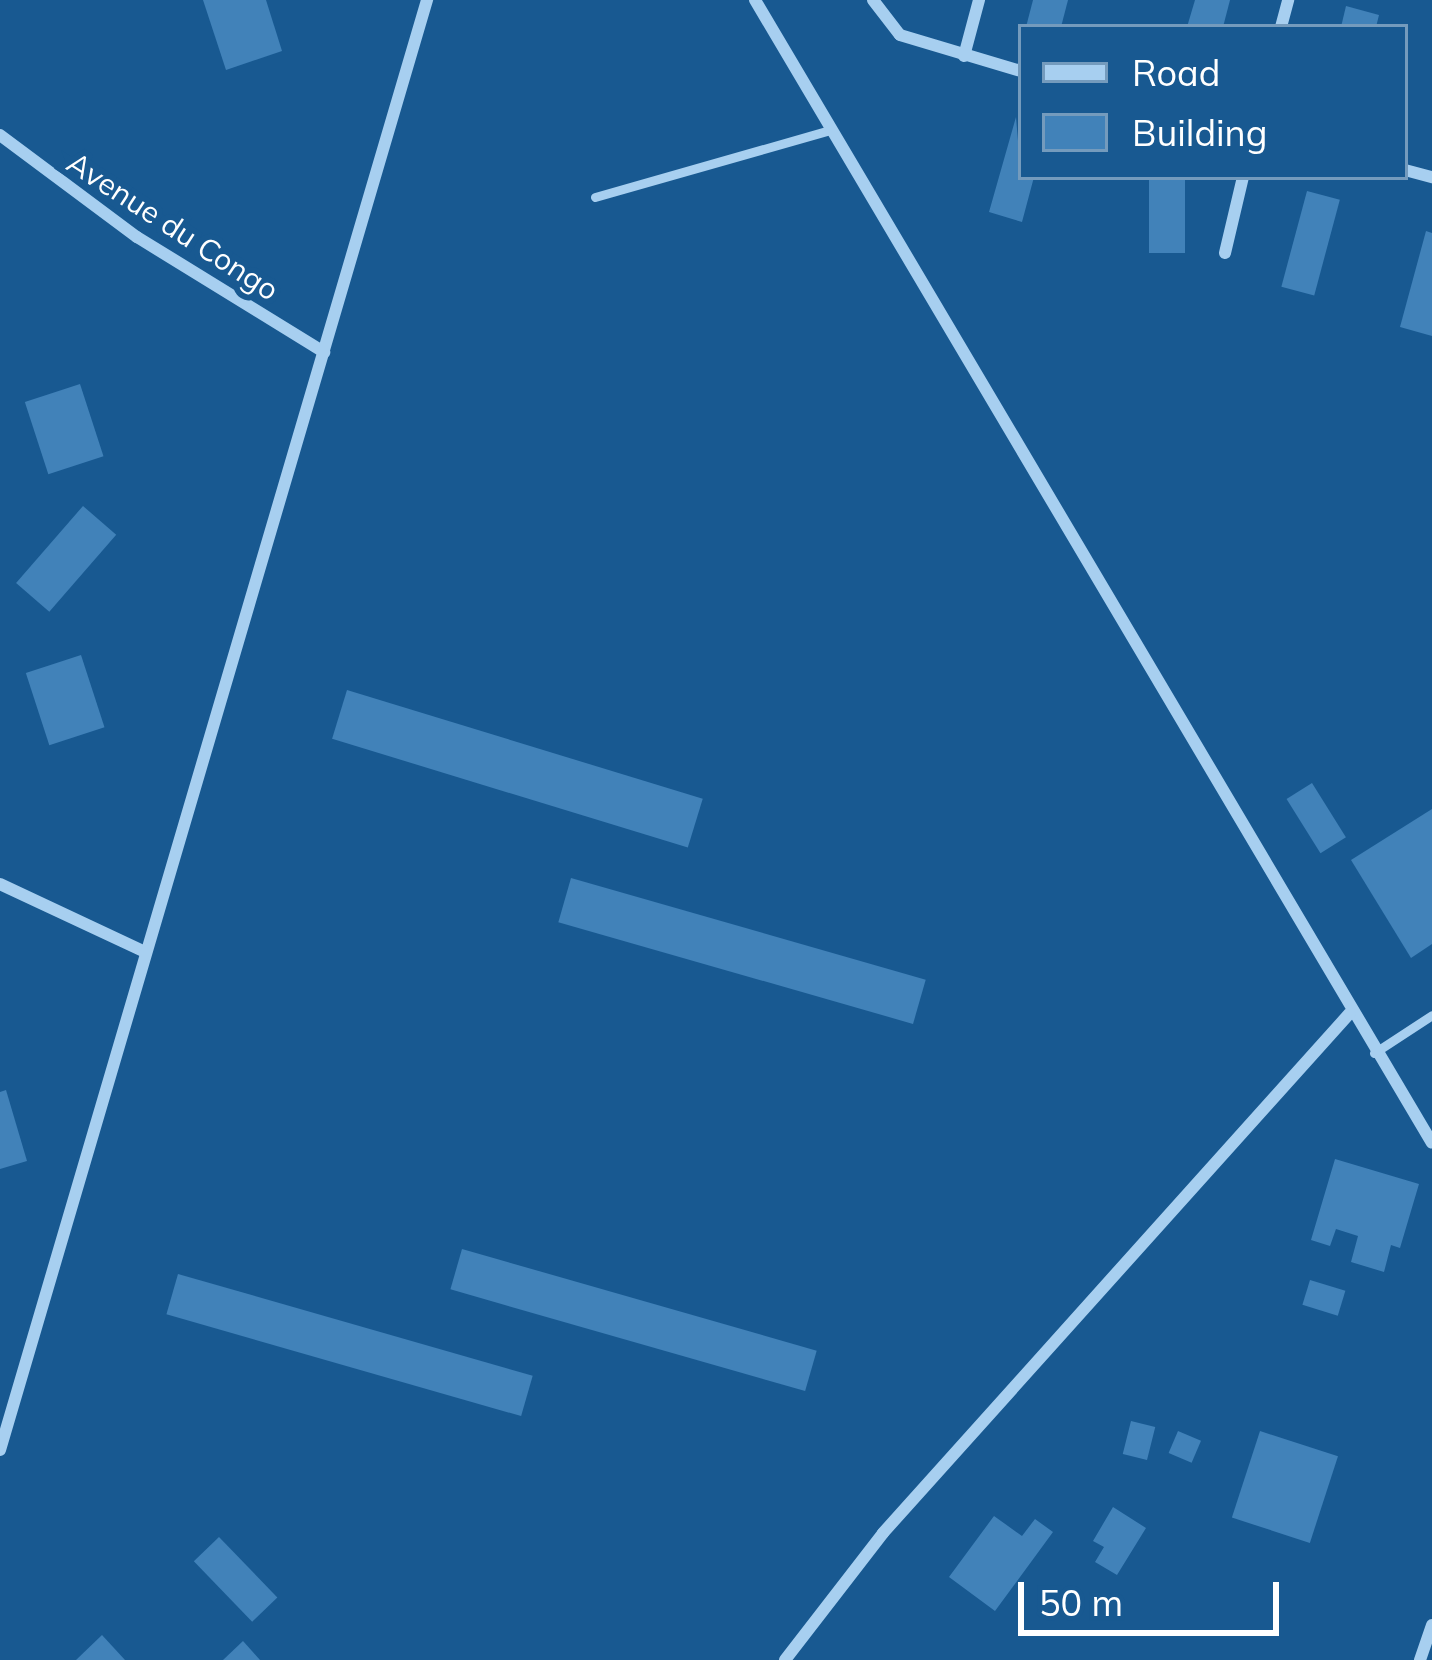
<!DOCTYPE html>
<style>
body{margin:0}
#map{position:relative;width:1432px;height:1660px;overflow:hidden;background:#185991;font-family:Mulish,sans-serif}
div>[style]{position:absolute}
.building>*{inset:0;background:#4182b9;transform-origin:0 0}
.service>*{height:9px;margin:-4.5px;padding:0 4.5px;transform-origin:4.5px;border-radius:4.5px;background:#a7cff0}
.minor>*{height:12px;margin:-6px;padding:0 6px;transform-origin:6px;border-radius:6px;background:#a7cff0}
span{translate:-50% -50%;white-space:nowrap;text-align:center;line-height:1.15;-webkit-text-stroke:12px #185991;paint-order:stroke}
.street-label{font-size:30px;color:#fff}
.legend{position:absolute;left:1018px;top:24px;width:390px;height:156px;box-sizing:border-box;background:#185991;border:3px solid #749bbd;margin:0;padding:15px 21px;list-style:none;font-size:36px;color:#fff}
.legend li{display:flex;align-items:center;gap:24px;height:60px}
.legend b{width:60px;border:3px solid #749bbd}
.scale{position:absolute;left:1018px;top:1582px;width:261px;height:54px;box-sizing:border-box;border:6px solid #fff;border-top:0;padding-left:15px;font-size:36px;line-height:42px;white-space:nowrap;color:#fff;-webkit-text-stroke:9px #185991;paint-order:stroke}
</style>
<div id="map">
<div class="building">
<div style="clip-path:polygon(203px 0,266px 0,282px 51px,226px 70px)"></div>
<div style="clip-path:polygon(1033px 0,1068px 0,1061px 27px,1026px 27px)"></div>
<div style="clip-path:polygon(1195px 0,1230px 0,1223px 27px,1187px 27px)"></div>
<div style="clip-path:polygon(1346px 6px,1379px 15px,1376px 27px,1341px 27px)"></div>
<div style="clip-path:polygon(1016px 117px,1021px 177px,1034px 177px,1022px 222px,989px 212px)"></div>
<div style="left:1149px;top:177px;width:36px;height:76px"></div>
<div style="left:1307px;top:191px;width:34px;height:99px;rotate:15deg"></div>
<div style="clip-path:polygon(1426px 231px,1432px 233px,1432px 336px,1400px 327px)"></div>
<div style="left:80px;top:384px;width:76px;height:58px;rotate:72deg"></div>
<div style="left:83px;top:506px;width:44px;height:102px;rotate:41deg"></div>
<div style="left:81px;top:655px;width:76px;height:58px;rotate:72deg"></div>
<div style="left:347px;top:690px;width:372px;height:51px;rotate:17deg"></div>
<div style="left:1312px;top:783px;width:64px;height:30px;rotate:58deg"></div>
<div style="clip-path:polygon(1432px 809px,1432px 944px,1411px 958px,1351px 860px)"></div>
<div style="left:571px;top:878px;width:369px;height:46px;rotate:16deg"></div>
<div style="clip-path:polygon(6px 1090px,27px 1161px,0 1169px,0 1092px)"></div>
<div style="clip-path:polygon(1335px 1159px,1419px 1184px,1400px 1248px,1391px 1245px,1384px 1272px,1351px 1262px,1358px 1236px,1336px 1229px,1330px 1246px,1311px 1240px)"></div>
<div style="left:462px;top:1249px;width:369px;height:42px;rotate:16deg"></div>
<div style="left:178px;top:1274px;width:369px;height:42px;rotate:16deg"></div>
<div style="left:1310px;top:1280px;width:37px;height:26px;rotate:17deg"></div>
<div style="left:1131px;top:1421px;width:25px;height:34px;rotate:14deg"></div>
<div style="left:1178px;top:1431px;width:25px;height:24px;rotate:23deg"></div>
<div style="left:1260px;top:1431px;width:82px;height:91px;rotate:18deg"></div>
<div style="clip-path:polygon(1113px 1507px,1146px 1528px,1117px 1575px,1095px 1562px,1104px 1547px,1093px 1541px)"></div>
<div style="clip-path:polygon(994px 1516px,1022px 1536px,1035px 1519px,1053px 1532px,995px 1611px,949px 1577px)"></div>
<div style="left:219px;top:1537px;width:84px;height:35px;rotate:46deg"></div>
<div style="clip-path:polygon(102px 1635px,125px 1660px,76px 1660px)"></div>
<div style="clip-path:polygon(243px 1641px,260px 1660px,223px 1660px)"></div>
</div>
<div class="service">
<div style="left:595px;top:197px;width:244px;rotate:-15.9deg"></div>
<div style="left:1374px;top:1053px;width:69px;rotate:-33.2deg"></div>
</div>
<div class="minor">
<div style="left:755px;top:0;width:1328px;rotate:59.36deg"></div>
<div style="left:873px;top:0;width:44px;rotate:52.4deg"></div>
<div style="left:900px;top:35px;width:126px;rotate:16.6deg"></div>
<div style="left:1281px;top:27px;width:28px;rotate:-75deg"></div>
<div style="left:964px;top:56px;width:58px;rotate:-75deg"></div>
<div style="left:0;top:135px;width:171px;rotate:36.7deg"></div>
<div style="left:137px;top:237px;width:220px;rotate:31.6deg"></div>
<div style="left:1405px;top:170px;width:28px;rotate:15deg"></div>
<div style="left:1225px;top:253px;width:78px;rotate:-76.7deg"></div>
<div style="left:0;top:884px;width:160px;rotate:25.1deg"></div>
<div style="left:0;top:1450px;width:1512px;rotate:-73.59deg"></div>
<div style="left:785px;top:1660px;width:160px;rotate:-52.3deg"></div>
<div style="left:883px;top:1533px;width:698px;rotate:-48.08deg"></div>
<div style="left:1420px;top:1660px;width:37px;rotate:-71deg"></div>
</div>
<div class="street-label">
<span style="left:173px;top:226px;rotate:33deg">Avenue du Congo</span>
</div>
<ul class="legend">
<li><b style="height:15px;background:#a7cff0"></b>Road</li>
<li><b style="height:33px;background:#4182b9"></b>Building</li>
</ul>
<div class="scale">50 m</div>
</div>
